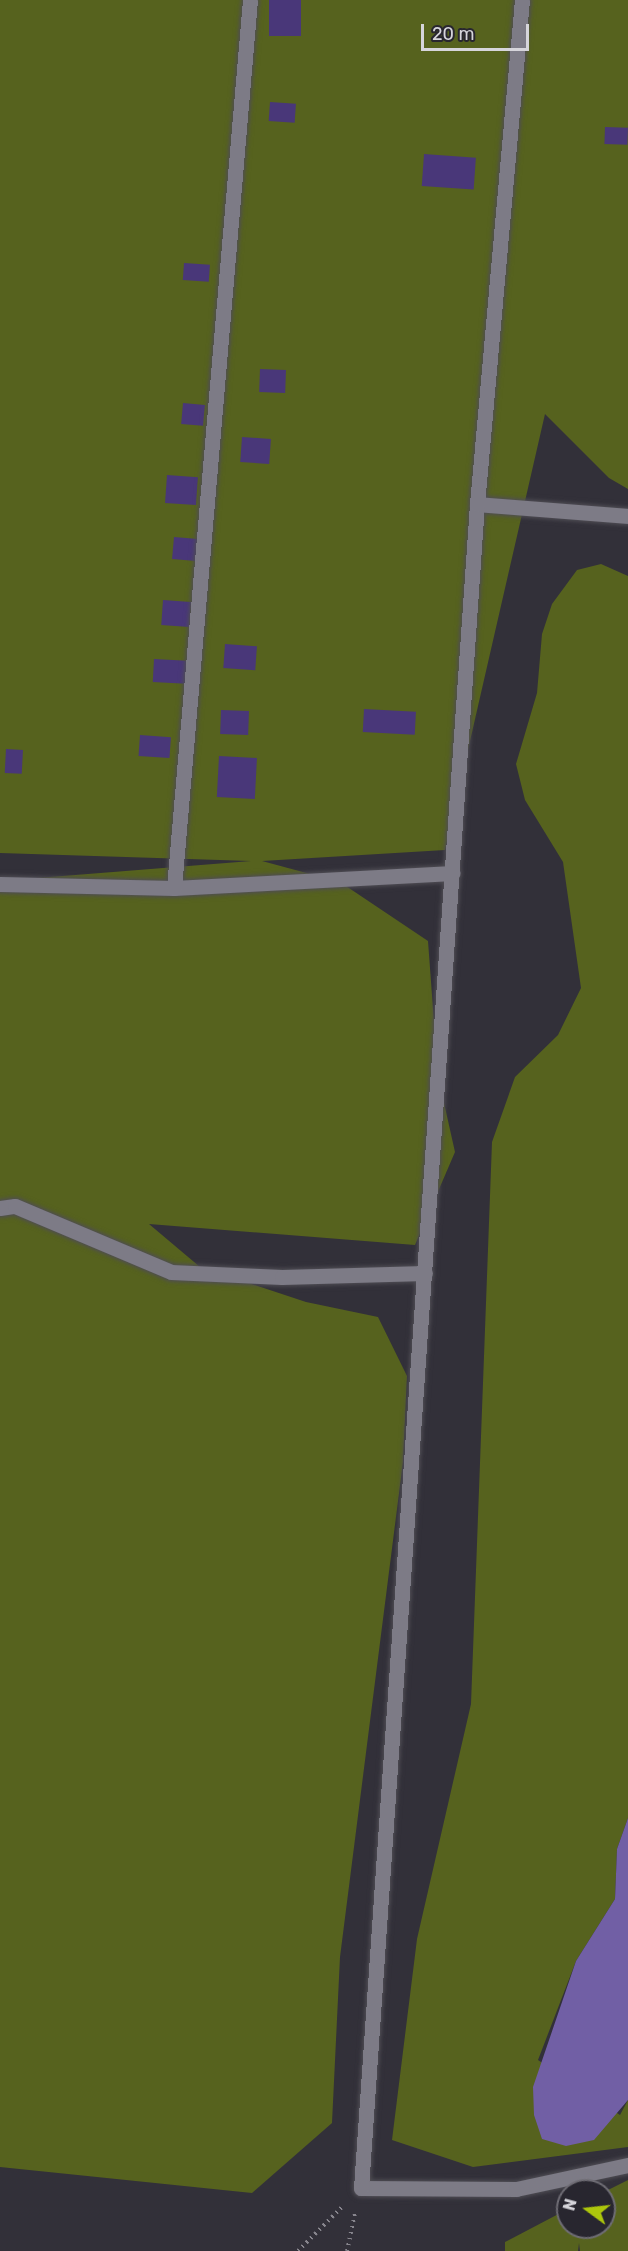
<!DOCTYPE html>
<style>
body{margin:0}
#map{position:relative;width:628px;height:2251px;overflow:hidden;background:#323039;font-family:Rubik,sans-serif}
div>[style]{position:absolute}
.green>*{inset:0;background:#56621e}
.water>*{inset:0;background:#715fa5}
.building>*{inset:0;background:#493779;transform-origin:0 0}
.path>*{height:4px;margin-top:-2px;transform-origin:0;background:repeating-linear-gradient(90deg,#87858d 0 1.5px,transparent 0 6px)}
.roads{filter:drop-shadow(0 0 2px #4f4d54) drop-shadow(0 0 2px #4f4d54)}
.service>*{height:15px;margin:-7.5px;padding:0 7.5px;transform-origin:7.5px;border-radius:7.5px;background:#7d7b86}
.minor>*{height:15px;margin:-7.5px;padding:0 7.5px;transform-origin:7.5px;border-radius:7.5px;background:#7d7b86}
span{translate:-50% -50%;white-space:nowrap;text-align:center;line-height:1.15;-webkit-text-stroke:6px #28262f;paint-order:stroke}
.north{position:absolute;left:556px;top:2179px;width:60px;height:60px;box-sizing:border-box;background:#28262f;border:2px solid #6e6c74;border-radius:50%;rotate:285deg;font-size:16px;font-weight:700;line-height:24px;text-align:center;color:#d6d5db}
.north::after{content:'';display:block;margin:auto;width:21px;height:27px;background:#adc60c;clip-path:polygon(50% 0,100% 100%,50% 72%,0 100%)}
.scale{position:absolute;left:421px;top:24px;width:108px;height:27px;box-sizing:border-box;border:3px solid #d6d5db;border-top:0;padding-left:8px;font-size:18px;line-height:21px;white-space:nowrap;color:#d6d5db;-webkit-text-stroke:4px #28262f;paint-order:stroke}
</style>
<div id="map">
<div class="green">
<div style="clip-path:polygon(0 0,628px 0,628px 489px,609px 478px,545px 414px,445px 850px,262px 861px,340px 882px,428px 941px,438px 1076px,455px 1152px,415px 1245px,149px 1224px,200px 1267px,306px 1302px,378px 1317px,407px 1376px,403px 1462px,340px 1957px,332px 2123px,252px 2193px,0 2167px,0 881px,251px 861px,0 853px)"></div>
<div style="clip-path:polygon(601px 564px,628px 576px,628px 1818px,617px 1849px,615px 1899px,576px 1961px,538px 2060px,620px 2115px,628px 2100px,628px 2147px,473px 2167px,392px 2140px,417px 1939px,471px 1704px,492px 1142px,515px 1077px,558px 1035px,581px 988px,563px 862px,525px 800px,516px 764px,537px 693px,542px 634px,552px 604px,577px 570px)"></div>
<div style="clip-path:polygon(628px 2180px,628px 2251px,580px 2251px,579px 2243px,578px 2251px,505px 2251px,505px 2242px,568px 2209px,568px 2227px,604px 2227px,604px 2192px)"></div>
</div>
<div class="water">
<div style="clip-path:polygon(628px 1818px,628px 2100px,594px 2140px,566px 2146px,542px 2139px,534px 2115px,533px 2087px,576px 1961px,615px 1899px,617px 1849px)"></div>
</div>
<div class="building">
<div style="left:269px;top:0;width:32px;height:36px"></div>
<div style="left:270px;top:102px;width:26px;height:19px;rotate:4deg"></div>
<div style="left:605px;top:127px;width:23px;height:17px;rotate:2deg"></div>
<div style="left:424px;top:154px;width:52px;height:32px;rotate:4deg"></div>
<div style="left:184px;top:263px;width:26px;height:17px;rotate:4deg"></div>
<div style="left:260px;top:369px;width:26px;height:23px;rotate:2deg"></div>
<div style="left:183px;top:403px;width:22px;height:21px;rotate:5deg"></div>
<div style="left:242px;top:437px;width:29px;height:25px;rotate:4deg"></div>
<div style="left:167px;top:475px;width:31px;height:28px;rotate:4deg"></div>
<div style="left:174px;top:537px;width:24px;height:22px;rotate:5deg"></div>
<div style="left:163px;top:600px;width:28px;height:25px;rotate:4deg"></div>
<div style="left:225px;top:644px;width:32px;height:24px;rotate:4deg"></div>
<div style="left:154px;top:659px;width:33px;height:23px;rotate:3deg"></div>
<div style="left:364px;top:709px;width:52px;height:23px;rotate:3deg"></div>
<div style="left:221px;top:710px;width:28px;height:24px;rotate:2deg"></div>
<div style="left:140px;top:735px;width:31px;height:21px;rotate:4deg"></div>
<div style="left:6px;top:749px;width:17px;height:24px;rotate:3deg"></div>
<div style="left:219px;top:756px;width:38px;height:41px;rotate:3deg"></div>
</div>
<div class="path">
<div style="left:298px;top:2251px;width:64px;rotate:-45deg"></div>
<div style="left:347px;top:2251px;width:38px;rotate:-78deg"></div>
</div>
<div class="roads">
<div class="service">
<div style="left:477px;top:504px;width:151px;rotate:4.5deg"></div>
<div style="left:0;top:884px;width:174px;rotate:1.3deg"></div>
<div style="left:174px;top:888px;width:279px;rotate:-3.1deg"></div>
<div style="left:174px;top:888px;width:891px;rotate:-85.11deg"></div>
<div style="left:0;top:1208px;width:15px;rotate:-8deg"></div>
<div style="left:15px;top:1206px;width:169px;rotate:22.9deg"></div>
<div style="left:171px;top:1272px;width:111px;rotate:2.6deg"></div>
<div style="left:282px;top:1277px;width:143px;rotate:-1.6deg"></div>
<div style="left:361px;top:2188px;width:155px;rotate:0.4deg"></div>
<div style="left:516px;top:2189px;width:115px;rotate:-12.1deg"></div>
</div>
<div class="minor">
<div style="left:361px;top:2188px;width:1688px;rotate:-86.06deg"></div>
<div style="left:477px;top:504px;width:506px;rotate:-84.9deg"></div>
</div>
</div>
<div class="north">N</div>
<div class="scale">20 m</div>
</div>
